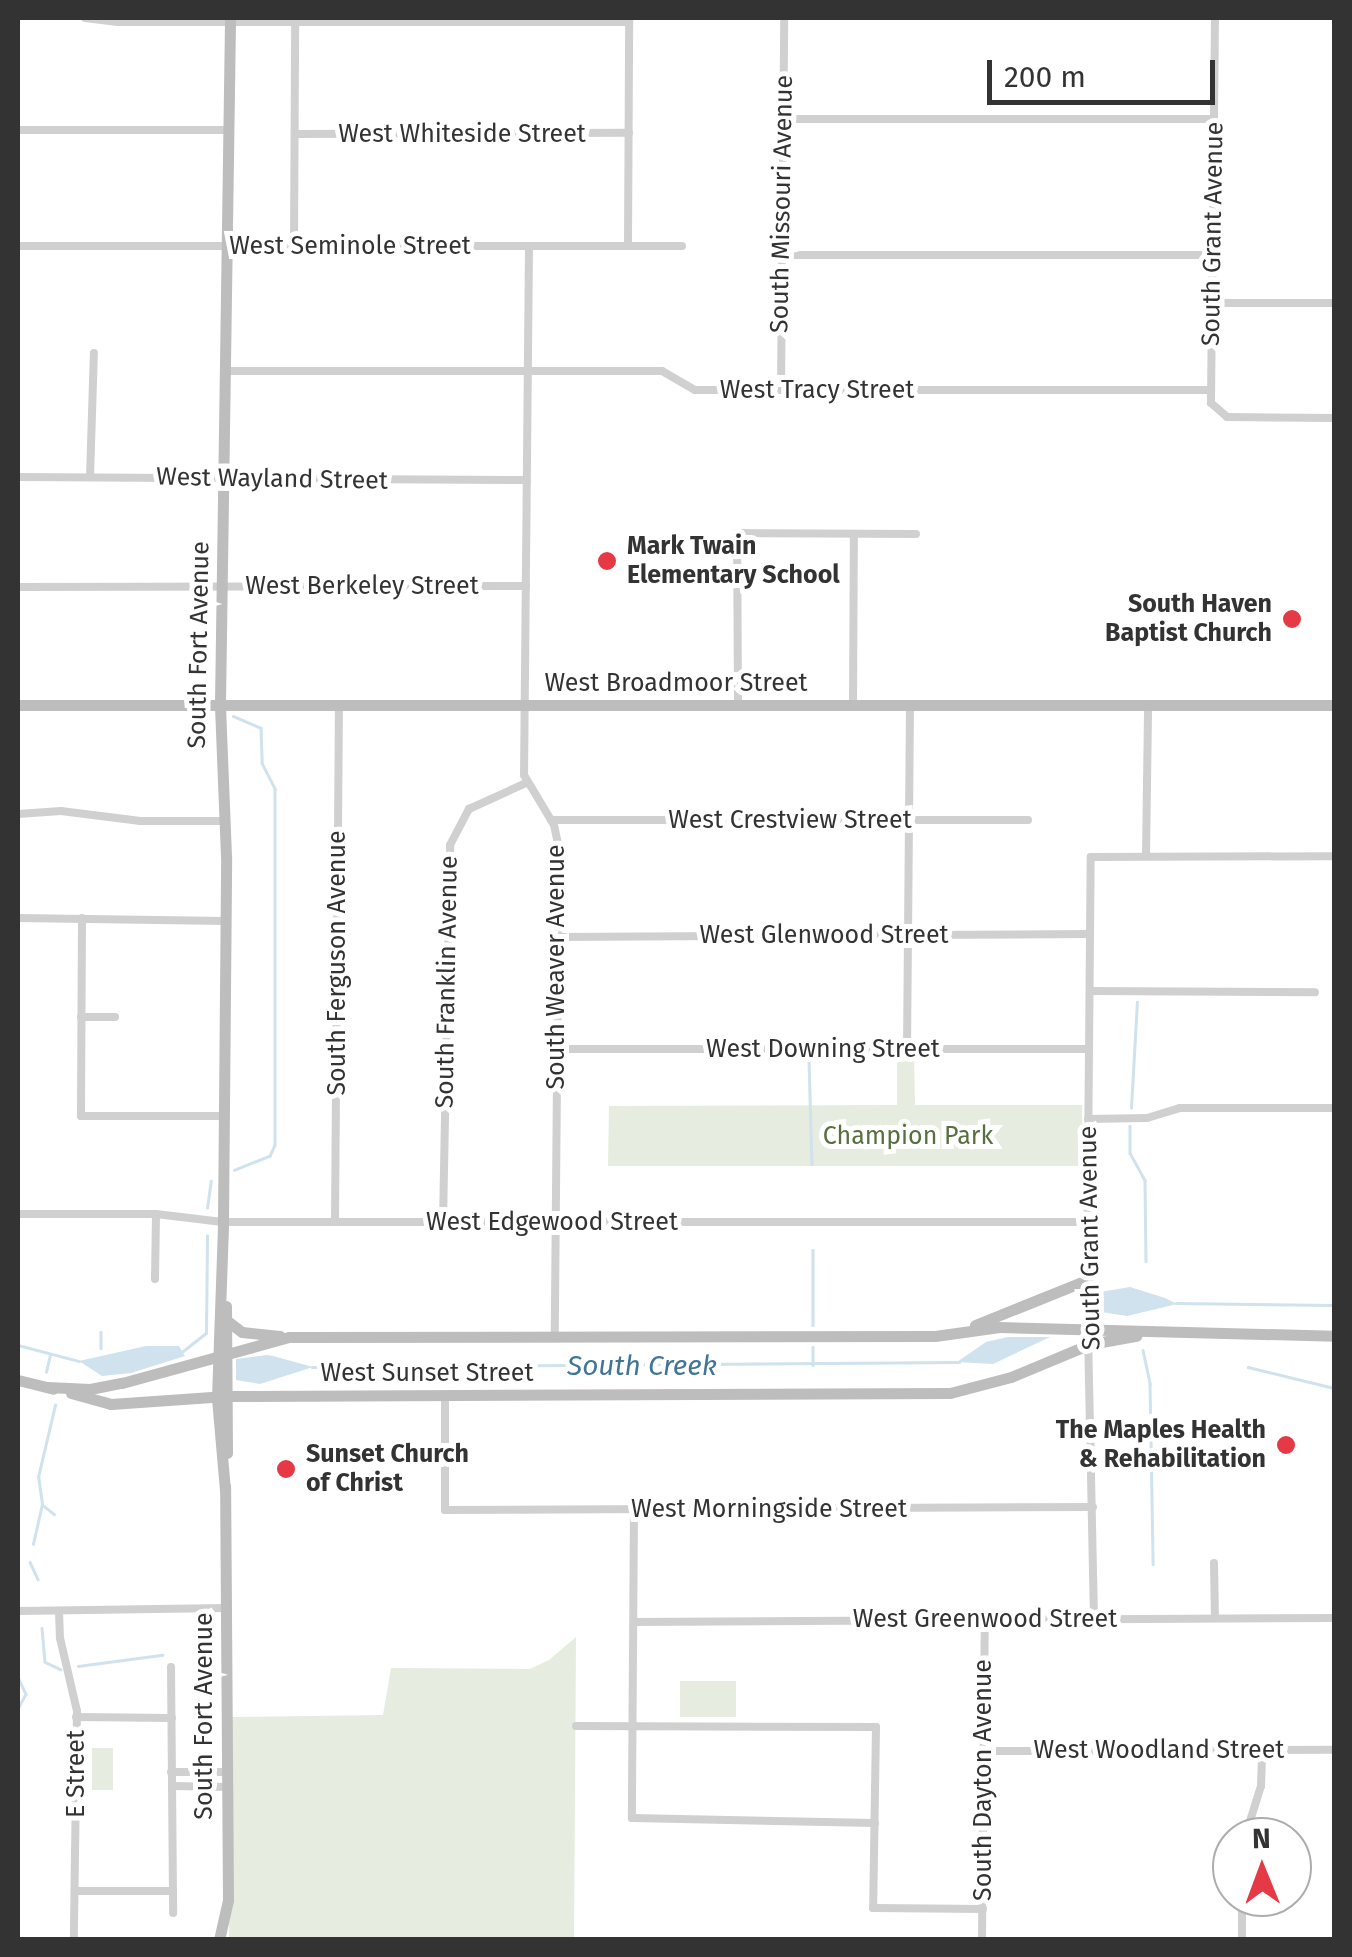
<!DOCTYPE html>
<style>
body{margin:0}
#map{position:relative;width:1352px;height:1957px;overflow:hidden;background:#fff;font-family:"Fira Sans",sans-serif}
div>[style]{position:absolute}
.green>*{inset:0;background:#e6ecdf;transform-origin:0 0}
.water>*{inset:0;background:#cfe2ee}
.stream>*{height:2.5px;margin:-1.25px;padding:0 1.25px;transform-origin:1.25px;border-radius:1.25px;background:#cfe2ee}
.street>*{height:8px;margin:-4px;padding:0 4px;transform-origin:4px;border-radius:4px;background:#d0d0d0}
.secondary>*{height:11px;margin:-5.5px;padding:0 5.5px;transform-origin:5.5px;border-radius:5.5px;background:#bdbdbd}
.dots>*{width:28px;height:28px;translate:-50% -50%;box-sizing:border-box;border:5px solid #fff;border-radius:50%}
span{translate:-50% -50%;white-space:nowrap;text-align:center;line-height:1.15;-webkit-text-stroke:10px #fff;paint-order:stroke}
.street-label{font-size:25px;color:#333}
.poi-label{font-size:25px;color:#333;font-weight:700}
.left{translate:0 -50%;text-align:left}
.right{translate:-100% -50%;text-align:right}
.park-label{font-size:25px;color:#56703f}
.water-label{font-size:28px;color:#3f7597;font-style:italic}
.frame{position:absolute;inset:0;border:20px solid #333;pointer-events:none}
.north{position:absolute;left:1212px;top:1817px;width:100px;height:100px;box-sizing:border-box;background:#fff;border:2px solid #adadad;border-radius:50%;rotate:359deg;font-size:28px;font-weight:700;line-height:40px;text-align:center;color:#333}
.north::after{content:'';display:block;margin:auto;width:35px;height:45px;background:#e63946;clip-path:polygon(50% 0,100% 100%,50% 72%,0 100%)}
.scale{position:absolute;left:987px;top:60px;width:228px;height:45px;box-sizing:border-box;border:5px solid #333;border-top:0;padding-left:12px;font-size:30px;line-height:35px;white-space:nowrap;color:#333;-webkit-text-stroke:8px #fff;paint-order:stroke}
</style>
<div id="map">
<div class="green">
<div style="clip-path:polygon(897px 1053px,914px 1054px,915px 1105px,1082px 1105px,1083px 1166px,608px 1166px,609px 1106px,897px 1105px)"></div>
<div style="clip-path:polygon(576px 1637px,574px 1939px,229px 1940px,231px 1717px,383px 1715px,391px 1668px,530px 1669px,549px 1660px)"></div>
<div style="left:736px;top:1681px;width:36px;height:56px;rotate:90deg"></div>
<div style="left:92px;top:1748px;width:21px;height:42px"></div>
</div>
<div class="water">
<div style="clip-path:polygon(1130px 1287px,1165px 1298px,1177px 1304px,1127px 1316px,1101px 1312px,1100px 1292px)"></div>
<div style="clip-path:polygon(1008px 1337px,1050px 1337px,993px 1364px,957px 1362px,986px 1342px)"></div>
<div style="clip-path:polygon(146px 1346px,179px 1346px,185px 1356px,131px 1373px,102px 1376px,79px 1361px)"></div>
<div style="clip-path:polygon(267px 1355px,273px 1356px,313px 1367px,260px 1384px,236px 1380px,236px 1359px)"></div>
</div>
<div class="stream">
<div style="left:233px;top:716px;width:30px;rotate:23deg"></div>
<div style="left:261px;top:728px;width:35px;rotate:88deg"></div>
<div style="left:262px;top:763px;width:29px;rotate:63deg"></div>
<div style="left:275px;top:789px;width:356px;rotate:90deg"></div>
<div style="left:275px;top:1145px;width:12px;rotate:114deg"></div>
<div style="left:270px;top:1156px;width:38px;rotate:158deg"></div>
<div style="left:809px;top:1059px;width:105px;rotate:88.4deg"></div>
<div style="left:1131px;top:1108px;width:106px;rotate:-86.8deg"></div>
<div style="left:1130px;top:1126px;width:27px;rotate:90deg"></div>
<div style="left:1130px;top:1153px;width:31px;rotate:61deg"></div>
<div style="left:1145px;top:1180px;width:81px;rotate:89.3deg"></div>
<div style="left:207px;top:1208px;width:27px;rotate:-82deg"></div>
<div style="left:813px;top:1250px;width:75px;rotate:90deg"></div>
<div style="left:1176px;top:1303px;width:158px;rotate:0.7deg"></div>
<div style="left:101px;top:1332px;width:16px;rotate:90deg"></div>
<div style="left:18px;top:1345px;width:63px;rotate:14.7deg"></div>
<div style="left:813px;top:1347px;width:18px;rotate:90deg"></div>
<div style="left:1143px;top:1350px;width:35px;rotate:78deg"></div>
<div style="left:1150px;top:1384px;width:180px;rotate:89deg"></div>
<div style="left:183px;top:1351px;width:29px;rotate:-38deg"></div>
<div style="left:206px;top:1333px;width:97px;rotate:-89.4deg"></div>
<div style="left:312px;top:1367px;width:647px;rotate:-0.44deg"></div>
<div style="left:1248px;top:1367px;width:89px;rotate:13.7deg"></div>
<div style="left:46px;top:1372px;width:18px;rotate:-77deg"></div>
<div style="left:44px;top:1506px;width:13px;rotate:39deg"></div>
<div style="left:33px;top:1544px;width:41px;rotate:-77.3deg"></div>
<div style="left:42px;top:1504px;width:27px;rotate:-98deg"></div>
<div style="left:38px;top:1477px;width:74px;rotate:-76.7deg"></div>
<div style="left:30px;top:1562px;width:19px;rotate:65deg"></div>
<div style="left:42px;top:1628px;width:34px;rotate:85deg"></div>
<div style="left:45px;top:1662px;width:17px;rotate:25deg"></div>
<div style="left:78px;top:1666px;width:85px;rotate:-7.5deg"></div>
<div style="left:18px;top:1677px;width:19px;rotate:65deg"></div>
<div style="left:26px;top:1694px;width:17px;rotate:118deg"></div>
</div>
<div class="street">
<div style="left:85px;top:18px;width:33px;rotate:7deg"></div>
<div style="left:118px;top:22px;width:511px"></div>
<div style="left:1215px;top:18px;width:385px;rotate:90.6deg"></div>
<div style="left:1211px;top:403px;width:21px;rotate:41deg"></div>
<div style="left:1227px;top:417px;width:107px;rotate:0.5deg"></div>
<div style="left:783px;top:119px;width:431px"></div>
<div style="left:18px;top:130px;width:211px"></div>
<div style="left:295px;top:134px;width:334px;rotate:-0.2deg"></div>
<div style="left:294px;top:245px;width:227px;rotate:-89.7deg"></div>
<div style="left:628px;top:245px;width:227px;rotate:-89.7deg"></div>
<div style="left:18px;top:246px;width:664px"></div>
<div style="left:529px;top:247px;width:528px;rotate:90.54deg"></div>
<div style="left:524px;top:775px;width:58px;rotate:59deg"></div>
<div style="left:554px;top:825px;width:25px;rotate:78deg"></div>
<div style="left:559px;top:849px;width:488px;rotate:90.5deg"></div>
<div style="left:782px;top:255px;width:431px"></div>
<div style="left:1212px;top:303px;width:122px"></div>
<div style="left:226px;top:371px;width:436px"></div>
<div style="left:662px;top:371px;width:38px;rotate:30deg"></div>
<div style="left:695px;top:390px;width:516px"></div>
<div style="left:781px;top:390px;width:372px;rotate:-89.5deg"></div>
<div style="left:18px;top:477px;width:509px;rotate:0.34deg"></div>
<div style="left:90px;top:477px;width:124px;rotate:-88.2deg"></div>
<div style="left:18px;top:587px;width:508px;rotate:-0.11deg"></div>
<div style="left:738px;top:705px;width:172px;rotate:-90.3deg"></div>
<div style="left:737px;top:533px;width:179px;rotate:0.3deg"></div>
<div style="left:853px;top:705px;width:171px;rotate:-89.7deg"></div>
<div style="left:18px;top:814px;width:43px;rotate:-4deg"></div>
<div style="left:61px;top:811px;width:80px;rotate:7.2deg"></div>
<div style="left:140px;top:821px;width:85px"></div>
<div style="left:551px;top:820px;width:477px"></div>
<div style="left:1146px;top:856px;width:151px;rotate:-89.2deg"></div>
<div style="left:18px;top:918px;width:208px;rotate:0.8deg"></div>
<div style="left:82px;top:918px;width:198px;rotate:90.3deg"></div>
<div style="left:81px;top:1116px;width:142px"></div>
<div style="left:558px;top:937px;width:532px;rotate:-0.32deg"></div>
<div style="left:1090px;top:991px;width:225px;rotate:0.3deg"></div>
<div style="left:81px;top:1017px;width:34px"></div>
<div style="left:556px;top:1049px;width:533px"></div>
<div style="left:907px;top:1049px;width:344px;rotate:-89.5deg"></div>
<div style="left:1088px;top:1119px;width:59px;rotate:-1deg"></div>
<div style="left:1147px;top:1118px;width:34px;rotate:-17deg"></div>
<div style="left:1180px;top:1108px;width:154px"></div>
<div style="left:18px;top:1214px;width:138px"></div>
<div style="left:156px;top:1214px;width:67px;rotate:6.8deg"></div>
<div style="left:223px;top:1222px;width:864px"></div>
<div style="left:335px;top:1221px;width:516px;rotate:-89.56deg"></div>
<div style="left:443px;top:1222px;width:377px;rotate:-88.9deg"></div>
<div style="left:450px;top:845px;width:41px;rotate:-62.2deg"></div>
<div style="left:469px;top:809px;width:63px;rotate:-24.5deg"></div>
<div style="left:155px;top:1279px;width:65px;rotate:-89.1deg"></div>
<div style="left:445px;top:1395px;width:115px;rotate:90deg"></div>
<div style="left:445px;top:1510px;width:648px;rotate:-0.27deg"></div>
<div style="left:634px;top:1509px;width:309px;rotate:90.4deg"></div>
<div style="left:632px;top:1818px;width:243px;rotate:1.2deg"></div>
<div style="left:1214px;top:1563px;width:55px;rotate:89deg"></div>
<div style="left:18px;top:1611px;width:208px;rotate:-0.8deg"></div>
<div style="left:59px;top:1611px;width:27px;rotate:88deg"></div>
<div style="left:60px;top:1638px;width:75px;rotate:76.9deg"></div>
<div style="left:77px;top:1711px;width:229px;rotate:90.8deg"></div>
<div style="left:1094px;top:1619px;width:339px;rotate:-91.2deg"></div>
<div style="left:1087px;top:1280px;width:423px;rotate:-89.5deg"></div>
<div style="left:1091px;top:857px;width:243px;rotate:-0.2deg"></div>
<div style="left:635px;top:1622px;width:699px;rotate:-0.33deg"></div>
<div style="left:171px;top:1667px;width:246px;rotate:89.5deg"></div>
<div style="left:76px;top:1717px;width:96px;rotate:0.6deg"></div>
<div style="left:576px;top:1726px;width:300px;rotate:0.2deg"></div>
<div style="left:876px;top:1727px;width:181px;rotate:90.9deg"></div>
<div style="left:873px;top:1908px;width:110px;rotate:0.5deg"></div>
<div style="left:984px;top:1751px;width:350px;rotate:-0.2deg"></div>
<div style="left:171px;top:1772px;width:56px"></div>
<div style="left:172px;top:1786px;width:55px;rotate:1deg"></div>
<div style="left:1245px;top:1837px;width:53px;rotate:-72.6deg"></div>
<div style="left:1261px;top:1786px;width:36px;rotate:-88deg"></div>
<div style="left:75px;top:1891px;width:98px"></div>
<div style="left:982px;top:1940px;width:320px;rotate:-89.5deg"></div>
<div style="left:1242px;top:1940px;width:43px;rotate:-90deg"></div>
</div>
<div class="secondary">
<div style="left:18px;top:705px;width:1316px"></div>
<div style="left:226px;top:1306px;width:147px;rotate:89.6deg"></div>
<div style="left:226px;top:1320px;width:20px;rotate:37deg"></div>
<div style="left:242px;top:1332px;width:38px;rotate:6deg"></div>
<div style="left:975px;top:1325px;width:121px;rotate:-21.9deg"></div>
<div style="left:18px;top:1380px;width:36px;rotate:14deg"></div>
<div style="left:47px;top:1387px;width:43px;rotate:2.7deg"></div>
<div style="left:90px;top:1389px;width:33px;rotate:-11deg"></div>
<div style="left:122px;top:1383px;width:173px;rotate:-15.4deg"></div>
<div style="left:289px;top:1337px;width:646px;rotate:-0.09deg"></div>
<div style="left:935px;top:1336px;width:65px;rotate:-8deg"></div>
<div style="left:999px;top:1327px;width:335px;rotate:1.5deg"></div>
<div style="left:71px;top:1393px;width:41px;rotate:15.4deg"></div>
<div style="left:111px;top:1404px;width:115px;rotate:-4deg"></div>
<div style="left:226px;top:1396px;width:724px;rotate:-0.24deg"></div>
<div style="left:950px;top:1393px;width:63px;rotate:-14.7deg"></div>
<div style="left:1011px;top:1377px;width:86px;rotate:-22.7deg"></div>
<div style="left:1090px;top:1344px;width:47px;rotate:-9.9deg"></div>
<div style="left:225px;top:1490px;width:92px;rotate:-95deg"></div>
<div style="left:217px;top:1398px;width:176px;rotate:-88deg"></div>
<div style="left:223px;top:1222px;width:366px;rotate:-89.5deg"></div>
<div style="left:226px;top:856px;width:152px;rotate:-92.3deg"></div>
<div style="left:220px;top:704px;width:686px;rotate:-89.16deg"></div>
<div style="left:219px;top:1940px;width:41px;rotate:-77.3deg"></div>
<div style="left:228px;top:1900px;width:414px;rotate:-90.4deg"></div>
</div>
<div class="dots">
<div style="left:607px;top:561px;background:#e63946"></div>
<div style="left:1292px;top:619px;background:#e63946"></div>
<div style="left:1286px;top:1445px;background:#e63946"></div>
<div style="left:286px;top:1469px;background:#e63946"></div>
</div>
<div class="street-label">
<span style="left:462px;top:134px">West Whiteside Street</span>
<span style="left:782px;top:204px;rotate:-89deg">South Missouri Avenue</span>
<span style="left:1213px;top:234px;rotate:-89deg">South Grant Avenue</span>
<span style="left:350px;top:246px">West Seminole Street</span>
<span style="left:817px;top:390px">West Tracy Street</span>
<span style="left:272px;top:479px;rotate:1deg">West Wayland Street</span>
<span style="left:362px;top:586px">West Berkeley Street</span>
<span style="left:199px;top:645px;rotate:-89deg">South Fort Avenue</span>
<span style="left:676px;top:683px">West Broadmoor Street</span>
<span style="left:790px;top:820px">West Crestview Street</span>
<span style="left:824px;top:935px">West Glenwood Street</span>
<span style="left:337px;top:963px;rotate:-90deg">South Ferguson Avenue</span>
<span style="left:556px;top:967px;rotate:-90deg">South Weaver Avenue</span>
<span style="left:447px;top:982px;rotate:-89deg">South Franklin Avenue</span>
<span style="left:823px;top:1049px">West Downing Street</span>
<span style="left:552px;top:1222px">West Edgewood Street</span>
<span style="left:1090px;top:1238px;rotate:-91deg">South Grant Avenue</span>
<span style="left:427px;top:1373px">West Sunset Street</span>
<span style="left:769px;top:1509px">West Morningside Street</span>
<span style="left:985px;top:1619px">West Greenwood Street</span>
<span style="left:204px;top:1716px;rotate:-90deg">South Fort Avenue</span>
<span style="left:1159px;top:1750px">West Woodland Street</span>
<span style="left:76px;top:1774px;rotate:-90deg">E Street</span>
<span style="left:983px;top:1780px;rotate:-90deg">South Dayton Avenue</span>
</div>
<div class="poi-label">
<span class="left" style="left:627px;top:561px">Mark Twain<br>Elementary School</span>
<span class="right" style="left:1272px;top:619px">South Haven<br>Baptist Church</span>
<span class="right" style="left:1266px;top:1445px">The Maples Health<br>&amp; Rehabilitation</span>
<span class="left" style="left:306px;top:1469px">Sunset Church<br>of Christ</span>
</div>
<div class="park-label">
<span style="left:908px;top:1136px">Champion Park</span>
</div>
<div class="water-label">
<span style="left:642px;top:1366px">South Creek</span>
</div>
<div class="frame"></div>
<div class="north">N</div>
<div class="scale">200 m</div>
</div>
